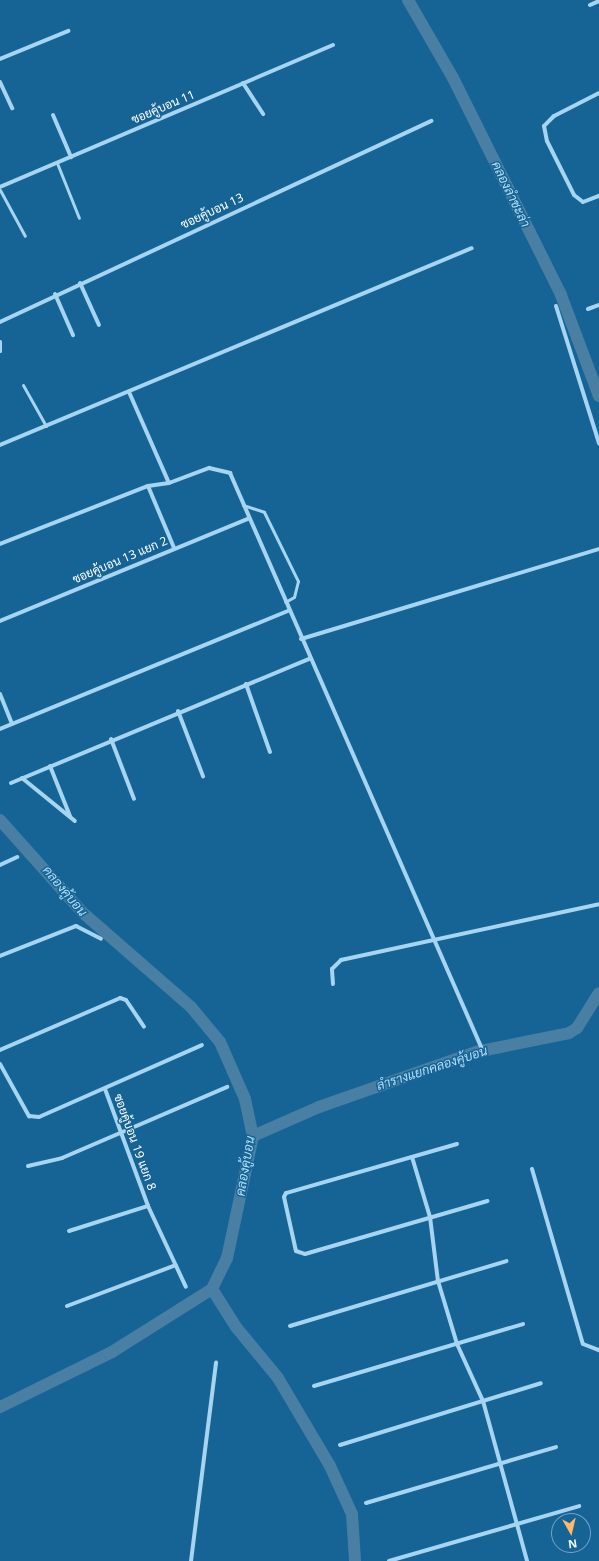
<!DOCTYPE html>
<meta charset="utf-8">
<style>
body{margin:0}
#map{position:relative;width:599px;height:1561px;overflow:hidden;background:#166496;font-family:"Noto Sans",Sarabun,sans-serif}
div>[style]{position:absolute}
.canal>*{height:12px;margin:-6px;padding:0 6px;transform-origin:6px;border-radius:6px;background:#487fa2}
.lane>*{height:3px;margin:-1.5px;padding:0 1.5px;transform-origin:1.5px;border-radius:1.5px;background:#a7d5f1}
.street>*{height:4px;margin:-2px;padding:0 2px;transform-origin:2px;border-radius:2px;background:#a7d5f1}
span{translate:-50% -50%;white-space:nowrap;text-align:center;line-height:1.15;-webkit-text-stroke:3px #166496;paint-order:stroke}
.street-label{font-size:12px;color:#fff}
.water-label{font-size:13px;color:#b4dff8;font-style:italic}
.north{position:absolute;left:551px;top:1513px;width:40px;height:40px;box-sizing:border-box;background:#166496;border:1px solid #73a2c0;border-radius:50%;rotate:172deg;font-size:11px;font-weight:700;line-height:16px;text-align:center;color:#fff}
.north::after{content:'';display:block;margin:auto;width:14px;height:18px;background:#ffb968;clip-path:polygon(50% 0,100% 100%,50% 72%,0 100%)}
</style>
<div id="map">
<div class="canal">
<div style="left:408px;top:0;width:90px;rotate:60deg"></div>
<div style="left:453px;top:78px;width:242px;rotate:63.5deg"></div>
<div style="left:561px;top:295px;width:108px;rotate:69.4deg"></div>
<div style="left:0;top:820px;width:123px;rotate:48.3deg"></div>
<div style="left:82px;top:912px;width:145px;rotate:41.1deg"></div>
<div style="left:191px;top:1007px;width:45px;rotate:50.4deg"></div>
<div style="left:220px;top:1042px;width:62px;rotate:66.3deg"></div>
<div style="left:245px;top:1099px;width:38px;rotate:78deg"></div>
<div style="left:253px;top:1136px;width:125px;rotate:102deg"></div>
<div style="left:227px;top:1258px;width:34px;rotate:116deg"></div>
<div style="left:212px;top:1289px;width:118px;rotate:147.8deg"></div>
<div style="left:112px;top:1352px;width:125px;rotate:153.8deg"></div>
<div style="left:253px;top:1136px;width:72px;rotate:-23.7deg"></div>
<div style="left:319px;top:1107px;width:166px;rotate:-19.3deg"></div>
<div style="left:476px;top:1052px;width:95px;rotate:-11.5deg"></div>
<div style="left:569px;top:1033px;width:9px;rotate:-32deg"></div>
<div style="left:577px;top:1028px;width:41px;rotate:-57.8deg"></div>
<div style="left:212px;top:1289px;width:45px;rotate:57.7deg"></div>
<div style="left:236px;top:1327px;width:66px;rotate:50.5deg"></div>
<div style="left:278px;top:1378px;width:102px;rotate:59.4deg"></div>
<div style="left:330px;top:1466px;width:53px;rotate:65.4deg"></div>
<div style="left:352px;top:1514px;width:47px;rotate:86.3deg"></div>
</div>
<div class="lane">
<div style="left:57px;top:163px;width:59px;rotate:68.2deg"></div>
<div style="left:0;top:190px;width:52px;rotate:61.5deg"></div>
<div style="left:0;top:341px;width:10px;rotate:90deg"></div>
<div style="left:23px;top:385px;width:47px;rotate:60.7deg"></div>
<div style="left:243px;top:505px;width:22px;rotate:18deg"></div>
<div style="left:264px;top:512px;width:77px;rotate:63.8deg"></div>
<div style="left:298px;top:581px;width:16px;rotate:104deg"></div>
<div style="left:294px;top:597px;width:10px;rotate:151deg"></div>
</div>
<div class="street">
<div style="left:590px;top:5px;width:10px;rotate:-24deg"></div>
<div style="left:0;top:59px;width:74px;rotate:-22.4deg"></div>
<div style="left:0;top:82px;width:29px;rotate:65deg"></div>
<div style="left:243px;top:83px;width:37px;rotate:57deg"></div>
<div style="left:599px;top:93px;width:51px;rotate:152.9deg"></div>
<div style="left:554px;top:116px;width:14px;rotate:135deg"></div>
<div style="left:544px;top:126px;width:15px;rotate:79deg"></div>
<div style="left:547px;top:141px;width:60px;rotate:63.4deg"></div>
<div style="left:574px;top:195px;width:11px;rotate:38deg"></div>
<div style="left:583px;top:202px;width:17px;rotate:-21deg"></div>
<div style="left:53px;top:115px;width:46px;rotate:66.8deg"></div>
<div style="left:0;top:187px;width:362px;rotate:-23.1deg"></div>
<div style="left:80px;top:283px;width:46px;rotate:65.7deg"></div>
<div style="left:55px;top:294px;width:45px;rotate:66.3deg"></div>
<div style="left:556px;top:306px;width:144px;rotate:72.6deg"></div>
<div style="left:588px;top:309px;width:12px;rotate:-20deg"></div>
<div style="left:0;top:322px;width:476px;rotate:-25deg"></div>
<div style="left:129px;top:392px;width:99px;rotate:66.3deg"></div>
<div style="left:0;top:445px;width:511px;rotate:-22.65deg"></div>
<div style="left:148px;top:486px;width:67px;rotate:67.2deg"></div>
<div style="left:0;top:544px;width:159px;rotate:-21.4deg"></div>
<div style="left:148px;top:486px;width:21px;rotate:-8deg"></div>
<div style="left:169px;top:483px;width:43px;rotate:-20.6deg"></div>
<div style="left:209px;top:468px;width:22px;rotate:13deg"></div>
<div style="left:230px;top:473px;width:629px;rotate:66.37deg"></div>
<div style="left:0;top:621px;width:268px;rotate:-22.4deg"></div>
<div style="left:301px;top:639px;width:311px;rotate:-16.8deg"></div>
<div style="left:246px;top:684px;width:72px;rotate:70.6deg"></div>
<div style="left:0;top:694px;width:32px;rotate:68deg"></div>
<div style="left:178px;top:711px;width:70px;rotate:69deg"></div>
<div style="left:0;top:729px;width:311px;rotate:-22.3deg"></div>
<div style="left:111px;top:739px;width:64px;rotate:69deg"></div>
<div style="left:50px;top:766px;width:54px;rotate:68.2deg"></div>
<div style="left:22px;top:778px;width:68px;rotate:39.1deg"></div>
<div style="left:11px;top:783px;width:323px;rotate:-22.6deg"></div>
<div style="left:0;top:865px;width:19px;rotate:-25deg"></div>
<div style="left:0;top:956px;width:82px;rotate:-21.5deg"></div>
<div style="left:76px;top:926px;width:28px;rotate:27deg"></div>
<div style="left:333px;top:984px;width:15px;rotate:-94deg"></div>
<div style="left:332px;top:969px;width:13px;rotate:-45deg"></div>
<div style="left:341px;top:960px;width:264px;rotate:-12.2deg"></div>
<div style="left:0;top:1050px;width:131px;rotate:-23.4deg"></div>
<div style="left:120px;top:998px;width:6px;rotate:18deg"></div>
<div style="left:126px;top:1000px;width:32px;rotate:56deg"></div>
<div style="left:0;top:1064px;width:60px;rotate:60.9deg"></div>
<div style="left:29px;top:1116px;width:10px;rotate:6deg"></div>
<div style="left:39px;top:1117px;width:178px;rotate:-23.8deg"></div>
<div style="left:105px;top:1089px;width:125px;rotate:69.8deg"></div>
<div style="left:148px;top:1206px;width:89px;rotate:64.9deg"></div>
<div style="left:457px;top:1144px;width:178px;rotate:164deg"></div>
<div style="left:286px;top:1193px;width:4px;rotate:117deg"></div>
<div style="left:284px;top:1197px;width:55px;rotate:77.5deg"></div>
<div style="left:296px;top:1251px;width:9px;rotate:18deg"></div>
<div style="left:305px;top:1254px;width:190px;rotate:-16.2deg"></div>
<div style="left:412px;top:1157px;width:63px;rotate:73.3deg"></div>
<div style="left:430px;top:1217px;width:64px;rotate:82.9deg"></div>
<div style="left:438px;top:1281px;width:66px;rotate:73.2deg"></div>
<div style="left:457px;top:1344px;width:63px;rotate:65.5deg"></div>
<div style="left:483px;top:1401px;width:166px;rotate:74.6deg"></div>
<div style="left:28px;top:1166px;width:35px;rotate:-13deg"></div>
<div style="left:62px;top:1158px;width:180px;rotate:-23.3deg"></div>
<div style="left:532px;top:1169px;width:182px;rotate:73.8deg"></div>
<div style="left:583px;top:1344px;width:17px;rotate:21deg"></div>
<div style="left:69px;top:1231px;width:83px;rotate:-17.6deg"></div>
<div style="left:67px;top:1306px;width:116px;rotate:-20.6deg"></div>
<div style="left:290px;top:1326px;width:226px;rotate:-16.7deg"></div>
<div style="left:314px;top:1386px;width:218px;rotate:-16.5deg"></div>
<div style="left:340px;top:1445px;width:210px;rotate:-17.1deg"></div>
<div style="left:366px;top:1503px;width:198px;rotate:-16.4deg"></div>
<div style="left:191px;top:1561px;width:200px;rotate:-82.8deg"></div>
<div style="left:389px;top:1561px;width:198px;rotate:-16.1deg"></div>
</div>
<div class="street-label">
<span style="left:163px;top:107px;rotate:-23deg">ซอยคู้บอน 11</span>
<span style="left:212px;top:211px;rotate:-25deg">ซอยคู้บอน 13</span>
<span style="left:120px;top:560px;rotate:-23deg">ซอยคู้บอน 13 แยก 2</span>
<span style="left:135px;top:1142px;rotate:70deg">ซอยคู้บอน 19 แยก 8</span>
</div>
<div class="water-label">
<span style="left:511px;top:194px;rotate:64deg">คลองลำชะล่า</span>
<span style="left:65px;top:891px;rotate:50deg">คลองคู้บอน</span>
<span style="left:432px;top:1068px;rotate:-18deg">ลำรางแยกคลองคู้บอน</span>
<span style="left:245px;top:1166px;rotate:-80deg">คลองคู้บอน</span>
</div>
<div class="north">N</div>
</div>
